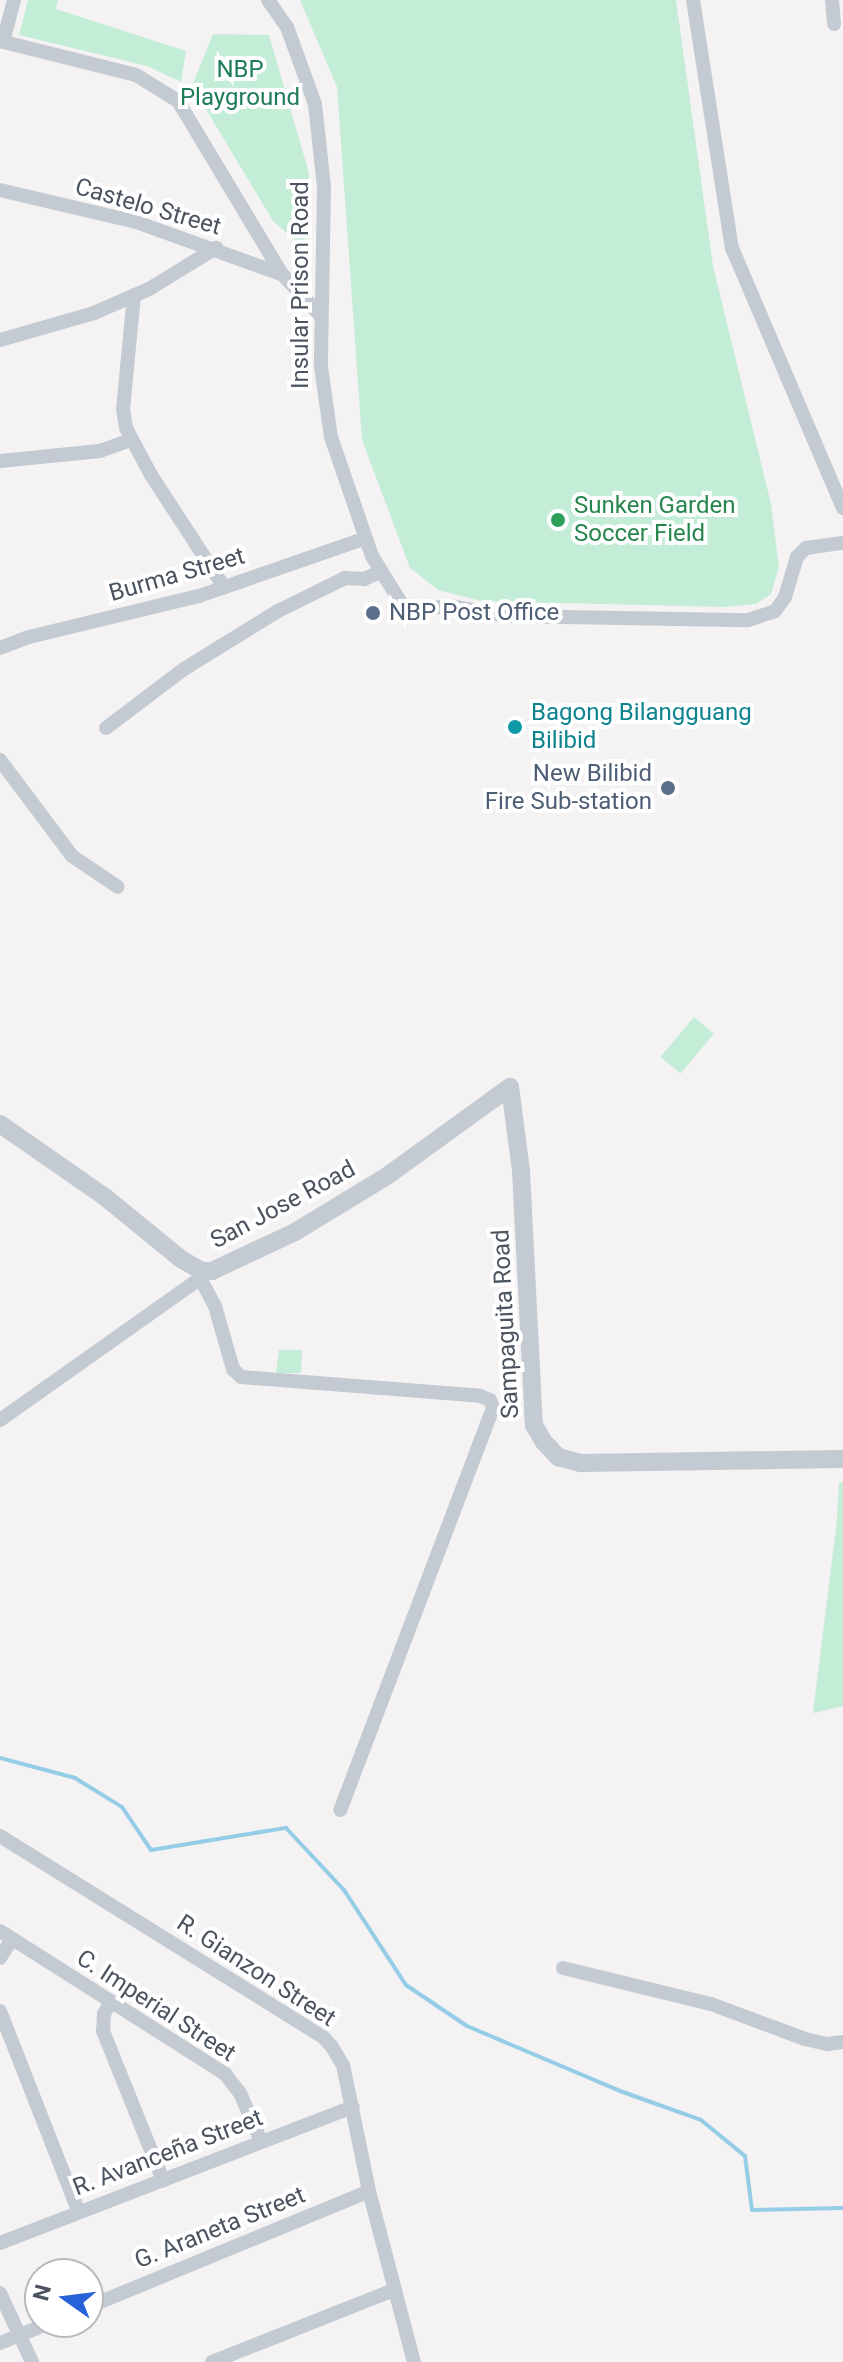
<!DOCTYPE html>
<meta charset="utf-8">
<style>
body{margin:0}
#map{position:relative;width:843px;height:2362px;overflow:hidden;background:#f4f2f2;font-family:Roboto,sans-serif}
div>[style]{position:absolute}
.green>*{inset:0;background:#c4edd8;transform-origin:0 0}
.stream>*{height:4px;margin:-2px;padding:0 2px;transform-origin:2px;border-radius:2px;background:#95cde7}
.minor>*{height:14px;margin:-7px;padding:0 7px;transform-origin:7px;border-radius:7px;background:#c4cad2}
.tertiary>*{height:18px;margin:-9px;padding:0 9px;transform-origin:9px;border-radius:9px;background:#c4cad2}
.dots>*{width:22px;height:22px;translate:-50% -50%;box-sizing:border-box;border:4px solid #fff;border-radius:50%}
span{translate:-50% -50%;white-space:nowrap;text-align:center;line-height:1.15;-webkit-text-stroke:8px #fff;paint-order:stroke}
.park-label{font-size:24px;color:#1e7c57}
.street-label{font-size:24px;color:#4b535e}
.leisure-label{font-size:24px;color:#27864d}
.left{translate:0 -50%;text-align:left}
.service-label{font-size:24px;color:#4e5e75}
.right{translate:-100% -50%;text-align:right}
.culture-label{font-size:24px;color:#0d838f}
.north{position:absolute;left:24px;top:2258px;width:80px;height:80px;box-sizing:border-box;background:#fff;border:2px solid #b7babf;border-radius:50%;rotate:284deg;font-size:22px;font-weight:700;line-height:32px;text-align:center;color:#4b535e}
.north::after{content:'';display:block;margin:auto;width:28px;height:36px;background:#2762d9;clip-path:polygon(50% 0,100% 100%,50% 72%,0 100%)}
</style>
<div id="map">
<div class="green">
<div style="clip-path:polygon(28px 0,58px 0,56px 9px,186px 51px,181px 82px,147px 66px,19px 35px)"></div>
<div style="clip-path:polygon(300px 0,676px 0,713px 266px,771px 504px,779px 567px,771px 594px,756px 604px,725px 607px,481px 601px,438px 590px,410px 568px,362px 440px,337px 87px)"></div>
<div style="clip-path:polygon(213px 34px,269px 35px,309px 173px,305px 249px,273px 221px,192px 86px)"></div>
<div style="left:694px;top:1017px;width:26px;height:52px;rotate:40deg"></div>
<div style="clip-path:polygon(279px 1350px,302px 1350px,301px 1373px,276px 1373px)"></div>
<div style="clip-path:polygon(839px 1482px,843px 1482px,843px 1706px,813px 1713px,837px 1520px)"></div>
</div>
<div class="stream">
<div style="left:0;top:1758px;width:78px;rotate:14.9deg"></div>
<div style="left:75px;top:1778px;width:55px;rotate:31.7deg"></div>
<div style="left:122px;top:1807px;width:52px;rotate:56deg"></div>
<div style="left:151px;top:1850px;width:137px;rotate:-9.3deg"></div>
<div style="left:286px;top:1828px;width:85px;rotate:46.9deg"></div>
<div style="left:344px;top:1890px;width:113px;rotate:56.9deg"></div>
<div style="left:406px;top:1985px;width:73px;rotate:33.9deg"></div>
<div style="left:467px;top:2026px;width:166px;rotate:23deg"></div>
<div style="left:620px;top:2091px;width:86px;rotate:19.7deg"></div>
<div style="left:701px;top:2120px;width:57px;rotate:39.3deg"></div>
<div style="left:745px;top:2156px;width:54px;rotate:82.6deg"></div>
<div style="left:752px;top:2210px;width:91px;rotate:-1.3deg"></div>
</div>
<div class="minor">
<div style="left:268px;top:0;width:33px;rotate:55deg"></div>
<div style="left:287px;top:27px;width:82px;rotate:70deg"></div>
<div style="left:315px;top:104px;width:83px;rotate:83.8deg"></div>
<div style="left:324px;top:187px;width:180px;rotate:91deg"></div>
<div style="left:321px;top:367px;width:71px;rotate:81.9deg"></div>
<div style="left:331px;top:437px;width:126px;rotate:71deg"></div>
<div style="left:372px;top:556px;width:65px;rotate:58.3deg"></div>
<div style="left:406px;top:611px;width:44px;rotate:-6.5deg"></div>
<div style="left:450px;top:606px;width:59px;rotate:9.8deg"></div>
<div style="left:508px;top:616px;width:240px;rotate:1deg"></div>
<div style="left:748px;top:620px;width:28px;rotate:-18deg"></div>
<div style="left:775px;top:611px;width:17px;rotate:-54deg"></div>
<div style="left:785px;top:597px;width:42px;rotate:-73.3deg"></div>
<div style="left:797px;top:557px;width:13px;rotate:-45deg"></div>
<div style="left:806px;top:548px;width:37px;rotate:-8deg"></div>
<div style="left:693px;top:0;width:251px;rotate:81.1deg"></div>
<div style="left:732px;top:248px;width:283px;rotate:66.9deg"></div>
<div style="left:832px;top:0;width:24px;rotate:85deg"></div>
<div style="left:0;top:41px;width:140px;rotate:14deg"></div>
<div style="left:136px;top:75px;width:49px;rotate:31.8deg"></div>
<div style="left:178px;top:101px;width:202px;rotate:59deg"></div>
<div style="left:282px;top:274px;width:57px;rotate:47.1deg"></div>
<div style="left:3px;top:42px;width:43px;rotate:-75.3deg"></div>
<div style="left:0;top:190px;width:140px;rotate:13.2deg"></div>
<div style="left:136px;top:222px;width:154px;rotate:19.7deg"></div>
<div style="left:134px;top:295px;width:115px;rotate:95.5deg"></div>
<div style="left:123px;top:409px;width:19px;rotate:81deg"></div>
<div style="left:126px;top:428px;width:53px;rotate:62deg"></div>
<div style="left:151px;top:475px;width:134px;rotate:56.9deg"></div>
<div style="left:0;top:340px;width:98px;rotate:-16deg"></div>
<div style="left:94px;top:313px;width:60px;rotate:-23.6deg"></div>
<div style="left:149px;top:289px;width:79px;rotate:-31.5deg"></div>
<div style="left:0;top:461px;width:100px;rotate:-5.7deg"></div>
<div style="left:100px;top:451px;width:32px;rotate:-20deg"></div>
<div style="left:0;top:648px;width:31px;rotate:-21deg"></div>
<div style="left:29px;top:637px;width:175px;rotate:-13.6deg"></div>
<div style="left:199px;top:596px;width:175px;rotate:-19.1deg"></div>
<div style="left:106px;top:728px;width:98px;rotate:-37.1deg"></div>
<div style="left:184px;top:669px;width:110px;rotate:-31.7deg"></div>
<div style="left:278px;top:611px;width:75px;rotate:-26.2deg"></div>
<div style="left:345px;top:578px;width:19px;rotate:3deg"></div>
<div style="left:364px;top:579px;width:17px;rotate:-24deg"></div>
<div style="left:0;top:760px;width:120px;rotate:53.1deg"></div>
<div style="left:72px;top:856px;width:55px;rotate:34deg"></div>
<div style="left:200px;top:1278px;width:32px;rotate:62deg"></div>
<div style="left:215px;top:1306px;width:66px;rotate:74.1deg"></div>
<div style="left:233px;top:1369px;width:11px;rotate:45deg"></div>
<div style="left:241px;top:1377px;width:240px;rotate:4.5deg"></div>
<div style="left:480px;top:1396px;width:11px;rotate:22deg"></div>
<div style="left:490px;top:1400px;width:9px;rotate:69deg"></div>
<div style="left:493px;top:1408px;width:430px;rotate:110.8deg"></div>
<div style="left:0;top:1420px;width:251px;rotate:-35.3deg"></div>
<div style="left:0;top:1836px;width:382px;rotate:31.9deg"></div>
<div style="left:324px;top:2038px;width:12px;rotate:48deg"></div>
<div style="left:332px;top:2047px;width:21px;rotate:59deg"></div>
<div style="left:343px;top:2065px;width:129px;rotate:78.3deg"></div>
<div style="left:369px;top:2191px;width:177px;rotate:75.3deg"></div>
<div style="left:0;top:1931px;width:267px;rotate:32.4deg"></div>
<div style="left:225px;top:2074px;width:24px;rotate:52deg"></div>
<div style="left:240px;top:2093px;width:52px;rotate:66.4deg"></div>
<div style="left:0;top:1958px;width:22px;rotate:-58deg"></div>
<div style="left:563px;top:1968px;width:152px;rotate:13.7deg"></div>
<div style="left:711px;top:2004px;width:100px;rotate:20.4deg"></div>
<div style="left:805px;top:2039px;width:23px;rotate:13deg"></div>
<div style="left:827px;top:2044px;width:16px;rotate:-7deg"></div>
<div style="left:111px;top:2001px;width:15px;rotate:118deg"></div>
<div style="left:104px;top:2014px;width:17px;rotate:93deg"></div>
<div style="left:103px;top:2031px;width:161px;rotate:68.1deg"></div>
<div style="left:0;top:2011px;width:214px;rotate:68.6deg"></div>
<div style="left:0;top:2243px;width:378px;rotate:-21.1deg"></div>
<div style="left:0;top:2293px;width:76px;rotate:65.1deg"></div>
<div style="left:88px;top:2307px;width:304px;rotate:-22.4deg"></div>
<div style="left:0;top:2343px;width:56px;rotate:-22deg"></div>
<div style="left:212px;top:2362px;width:196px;rotate:-21.6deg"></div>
</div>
<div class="tertiary">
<div style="left:0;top:1124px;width:128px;rotate:34.8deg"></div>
<div style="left:105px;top:1197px;width:98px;rotate:39.2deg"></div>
<div style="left:181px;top:1259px;width:24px;rotate:30deg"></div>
<div style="left:202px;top:1271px;width:10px"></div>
<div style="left:212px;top:1271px;width:92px;rotate:-25.2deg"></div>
<div style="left:295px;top:1232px;width:108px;rotate:-31.3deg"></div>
<div style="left:387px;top:1176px;width:152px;rotate:-35.9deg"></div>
<div style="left:510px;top:1087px;width:85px;rotate:82.5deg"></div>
<div style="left:521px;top:1171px;width:254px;rotate:87.1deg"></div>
<div style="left:534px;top:1425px;width:20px;rotate:60deg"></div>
<div style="left:544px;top:1442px;width:21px;rotate:47deg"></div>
<div style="left:558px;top:1457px;width:24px;rotate:15deg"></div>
<div style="left:581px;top:1463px;width:262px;rotate:-0.9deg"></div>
</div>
<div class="dots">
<div style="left:558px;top:520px;background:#2e9e5b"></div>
<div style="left:373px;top:613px;background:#5c6f8a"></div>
<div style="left:515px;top:727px;background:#0f9aa8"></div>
<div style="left:668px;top:788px;background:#5c6f8a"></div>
</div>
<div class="park-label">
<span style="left:240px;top:84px">NBP<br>Playground</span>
</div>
<div class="street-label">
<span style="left:148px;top:207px;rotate:16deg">Castelo Street</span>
<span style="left:301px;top:285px;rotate:-90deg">Insular Prison Road</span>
<span style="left:177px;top:575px;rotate:-16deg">Burma Street</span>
<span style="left:283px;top:1205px;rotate:-28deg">San Jose Road</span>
<span style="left:506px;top:1324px;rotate:-93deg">Sampaguita Road</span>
<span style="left:256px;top:1971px;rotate:33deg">R. Gianzon Street</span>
<span style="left:156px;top:2006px;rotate:33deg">C. Imperial Street</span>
<span style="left:168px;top:2153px;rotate:-21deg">R. Avanceña Street</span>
<span style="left:220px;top:2228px;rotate:-22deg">G. Araneta Street</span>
</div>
<div class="leisure-label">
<span class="left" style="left:574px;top:520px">Sunken Garden<br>Soccer Field</span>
</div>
<div class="service-label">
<span class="left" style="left:389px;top:613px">NBP Post Office</span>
<span class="right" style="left:652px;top:788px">New Bilibid<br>Fire Sub-station</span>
</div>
<div class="culture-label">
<span class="left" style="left:531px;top:727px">Bagong Bilangguang<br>Bilibid</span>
</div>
<div class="north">N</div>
</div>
